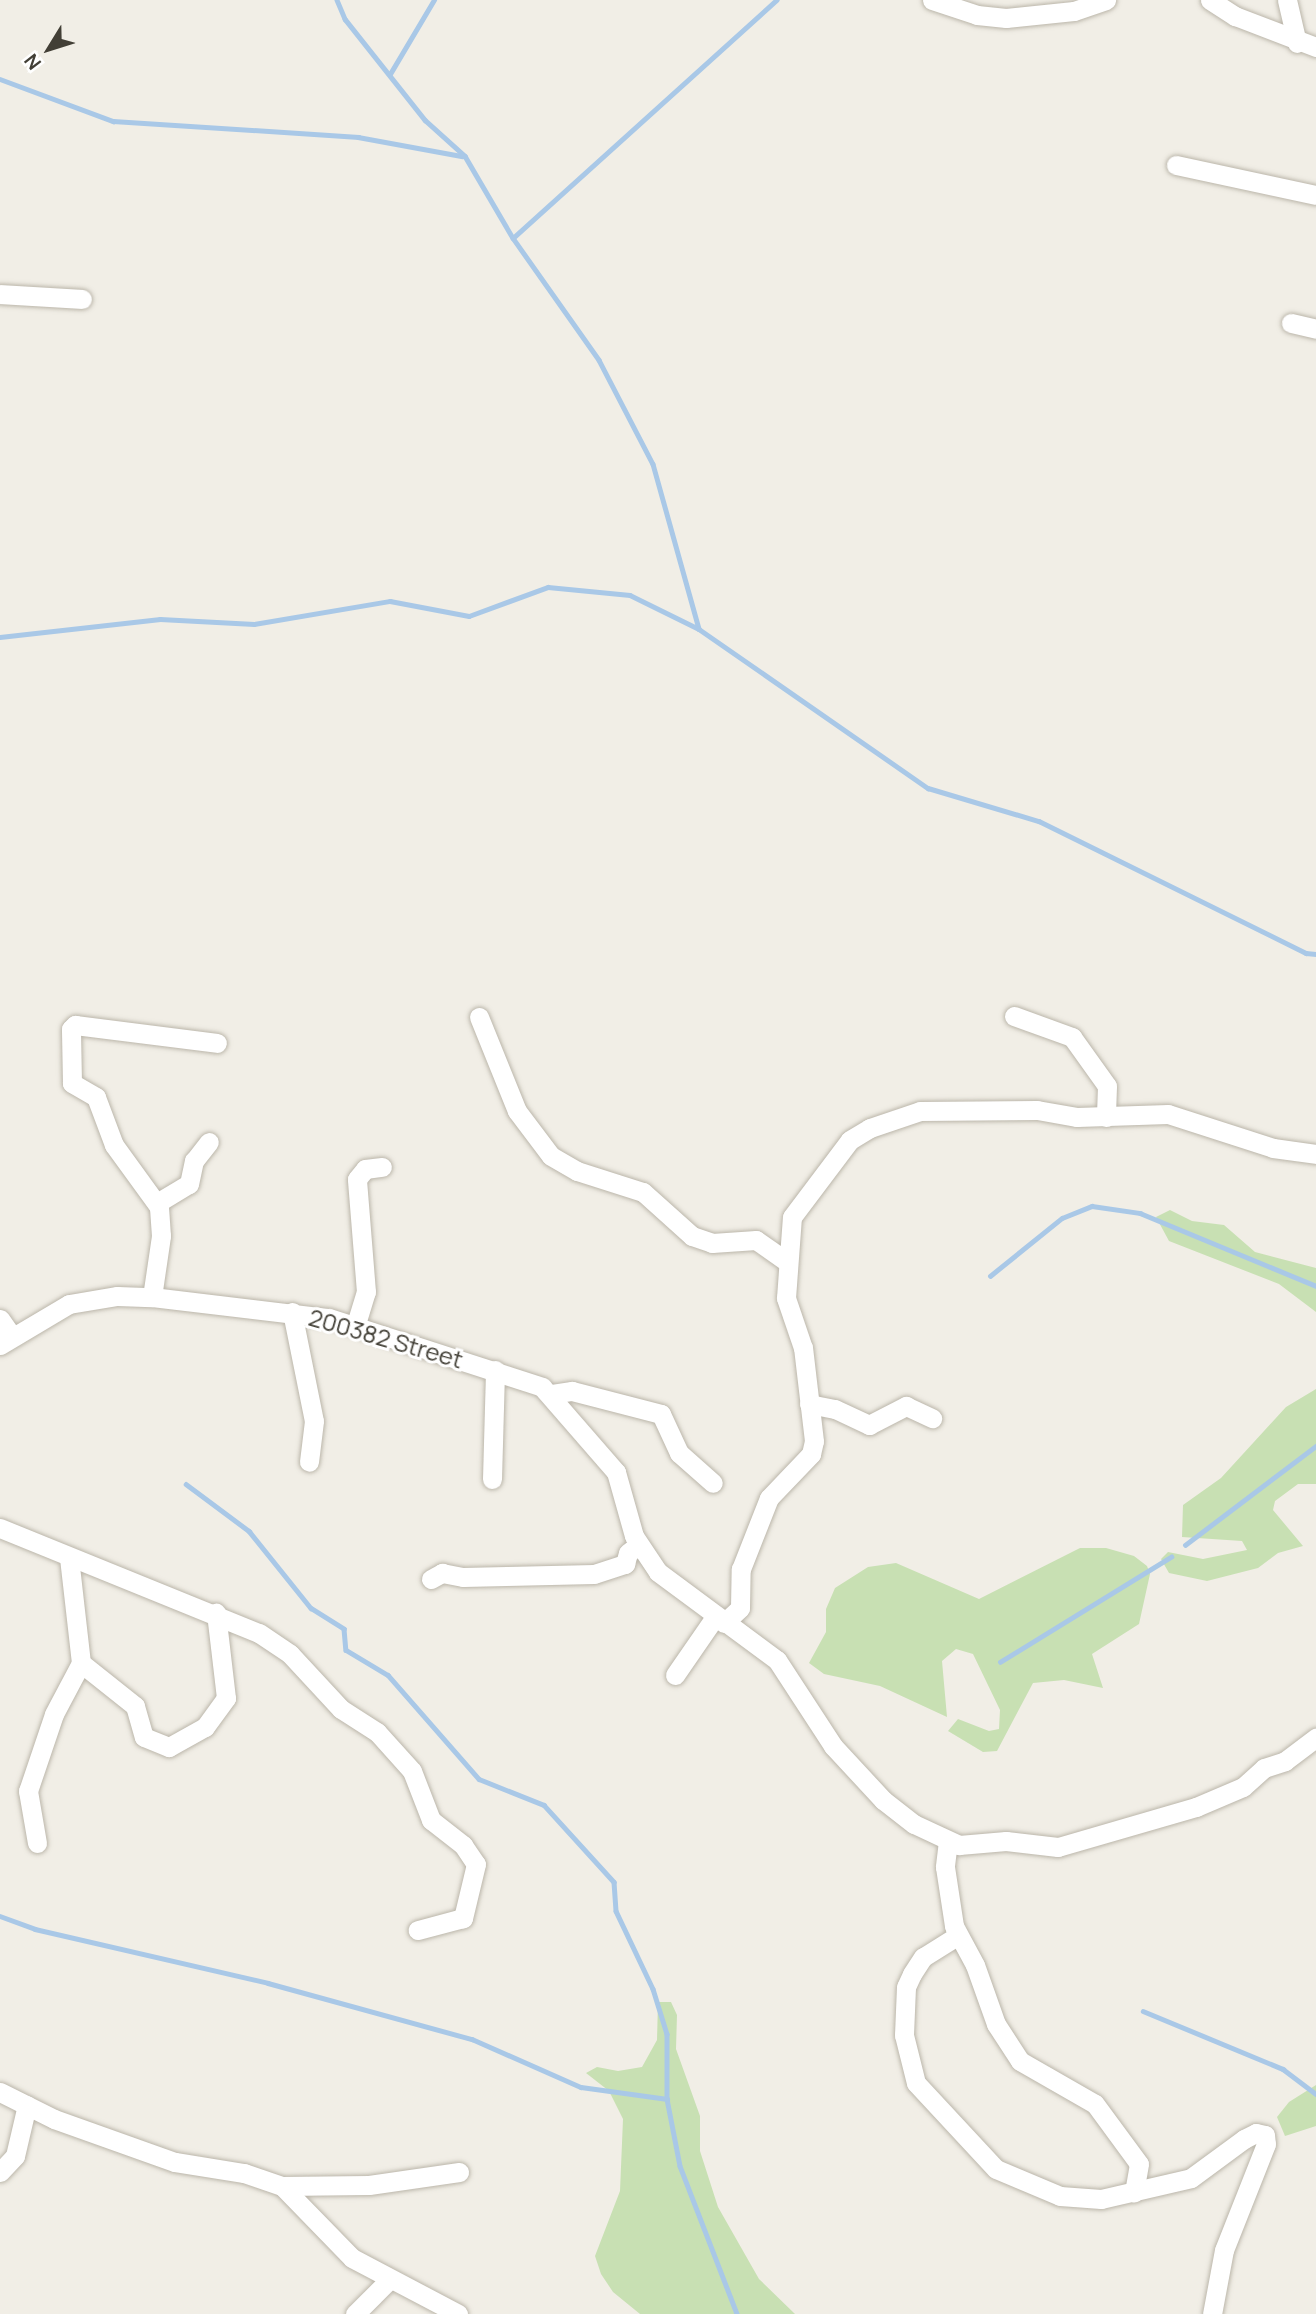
<!DOCTYPE html>
<style>
body{margin:0}
#map{position:relative;width:1316px;height:2314px;overflow:hidden;background:#f1eee6;font-family:Manrope,sans-serif}
div>[style]{position:absolute}
.green>*{inset:0;background:#c8e0b3}
.stream>*{height:4.5px;margin:-2.25px;padding:0 2.25px;transform-origin:2.25px;border-radius:2.25px;background:#a9c8e7}
.roads{filter:drop-shadow(0 0 2px #bbb6aa) drop-shadow(0 0 2px #bbb6aa)}
.minor>*{height:19px;margin:-9.5px;padding:0 9.5px;transform-origin:9.5px;border-radius:9.5px;background:#fff}
span{translate:-50% -50%;white-space:nowrap;text-align:center;line-height:1.15;-webkit-text-stroke:6px #fff;paint-order:stroke}
.street-label{font-size:24px;color:#423f36}
.north{position:absolute;left:14px;top:14px;width:70px;height:70px;-webkit-text-stroke:5px #fff;paint-order:stroke;rotate:232deg;font-size:19px;font-weight:700;line-height:28px;text-align:center;color:#423f36}
.north::after{content:'';display:block;margin:auto;width:24px;height:32px;background:#423f36;clip-path:polygon(50% 0,100% 100%,50% 72%,0 100%)}
</style>
<div id="map">
<div class="green">
<div style="clip-path:polygon(1170px 1210px,1192px 1221px,1224px 1225px,1255px 1252px,1316px 1268px,1316px 1312px,1279px 1284px,1169px 1241px,1156px 1217px)"></div>
<div style="clip-path:polygon(1316px 1389px,1316px 1484px,1298px 1484px,1275px 1501px,1273px 1510px,1303px 1546px,1278px 1553px,1258px 1568px,1207px 1581px,1169px 1573px,1161px 1559px,1168px 1552px,1203px 1559px,1247px 1550px,1242px 1541px,1182px 1537px,1183px 1505px,1221px 1478px,1286px 1407px)"></div>
<div style="clip-path:polygon(1080px 1548px,1106px 1548px,1134px 1556px,1147px 1566px,1150px 1574px,1139px 1624px,1092px 1654px,1103px 1688px,1064px 1680px,1033px 1683px,997px 1751px,983px 1752px,948px 1731px,958px 1719px,989px 1731px,999px 1729px,1000px 1710px,973px 1654px,956px 1649px,942px 1661px,947px 1717px,880px 1686px,824px 1674px,809px 1663px,826px 1632px,826px 1609px,835px 1588px,868px 1567px,896px 1563px,979px 1599px)"></div>
<div style="clip-path:polygon(658px 2002px,671px 2002px,677px 2015px,676px 2049px,700px 2116px,700px 2151px,718px 2207px,759px 2279px,795px 2314px,640px 2314px,613px 2292px,601px 2274px,595px 2256px,620px 2191px,623px 2119px,609px 2091px,586px 2073px,597px 2067px,618px 2071px,642px 2067px,657px 2040px)"></div>
<div style="clip-path:polygon(1316px 2085px,1316px 2126px,1285px 2136px,1277px 2117px,1289px 2102px)"></div>
</div>
<div class="stream">
<div style="left:337px;top:0;width:21px;rotate:67deg"></div>
<div style="left:345px;top:19px;width:129px;rotate:51.6deg"></div>
<div style="left:425px;top:120px;width:54px;rotate:42deg"></div>
<div style="left:465px;top:156px;width:95px;rotate:59.7deg"></div>
<div style="left:513px;top:238px;width:149px;rotate:54.8deg"></div>
<div style="left:599px;top:360px;width:117px;rotate:62.6deg"></div>
<div style="left:653px;top:464px;width:171px;rotate:74.4deg"></div>
<div style="left:390px;top:74px;width:86px;rotate:-59.3deg"></div>
<div style="left:0;top:79px;width:121px;rotate:20.4deg"></div>
<div style="left:113px;top:121px;width:246px;rotate:3.7deg"></div>
<div style="left:358px;top:137px;width:106px;rotate:10.4deg"></div>
<div style="left:513px;top:238px;width:355px;rotate:-42.1deg"></div>
<div style="left:0;top:637px;width:161px;rotate:-6.4deg"></div>
<div style="left:160px;top:619px;width:94px;rotate:3deg"></div>
<div style="left:254px;top:624px;width:138px;rotate:-9.6deg"></div>
<div style="left:390px;top:601px;width:80px;rotate:10.8deg"></div>
<div style="left:469px;top:616px;width:84px;rotate:-20.2deg"></div>
<div style="left:548px;top:587px;width:82px;rotate:5.6deg"></div>
<div style="left:630px;top:595px;width:77px;rotate:26.2deg"></div>
<div style="left:699px;top:629px;width:279px;rotate:34.8deg"></div>
<div style="left:928px;top:788px;width:116px;rotate:16.6deg"></div>
<div style="left:1039px;top:821px;width:298px;rotate:26.3deg"></div>
<div style="left:1306px;top:953px;width:10px;rotate:6deg"></div>
<div style="left:990px;top:1276px;width:92px;rotate:-38.9deg"></div>
<div style="left:1062px;top:1218px;width:32px;rotate:-22deg"></div>
<div style="left:1092px;top:1206px;width:49px;rotate:8.3deg"></div>
<div style="left:1140px;top:1213px;width:191px;rotate:22.5deg"></div>
<div style="left:186px;top:1484px;width:79px;rotate:36.7deg"></div>
<div style="left:249px;top:1531px;width:99px;rotate:51.2deg"></div>
<div style="left:311px;top:1608px;width:39px;rotate:32deg"></div>
<div style="left:344px;top:1629px;width:21px;rotate:85deg"></div>
<div style="left:346px;top:1650px;width:49px;rotate:30.8deg"></div>
<div style="left:388px;top:1675px;width:138px;rotate:48.8deg"></div>
<div style="left:479px;top:1779px;width:70px;rotate:21.8deg"></div>
<div style="left:544px;top:1805px;width:104px;rotate:47.7deg"></div>
<div style="left:614px;top:1882px;width:29px;rotate:86deg"></div>
<div style="left:616px;top:1911px;width:86px;rotate:64.6deg"></div>
<div style="left:653px;top:1989px;width:47px;rotate:72.7deg"></div>
<div style="left:667px;top:2034px;width:65px;rotate:90deg"></div>
<div style="left:667px;top:2099px;width:68px;rotate:79deg"></div>
<div style="left:680px;top:2166px;width:159px;rotate:68.9deg"></div>
<div style="left:1185px;top:1545px;width:164px;rotate:-37.1deg"></div>
<div style="left:1000px;top:1662px;width:201px;rotate:-31.6deg"></div>
<div style="left:0;top:1916px;width:37px;rotate:20deg"></div>
<div style="left:35px;top:1929px;width:239px;rotate:13deg"></div>
<div style="left:268px;top:1983px;width:212px;rotate:15.4deg"></div>
<div style="left:472px;top:2039px;width:119px;rotate:23.8deg"></div>
<div style="left:581px;top:2087px;width:87px;rotate:7.9deg"></div>
<div style="left:1143px;top:2011px;width:152px;rotate:22.5deg"></div>
<div style="left:1283px;top:2069px;width:41px;rotate:37.1deg"></div>
</div>
<div class="roads">
<div class="minor">
<div style="left:932px;top:0;width:47px;rotate:18.4deg"></div>
<div style="left:977px;top:15px;width:29px;rotate:6deg"></div>
<div style="left:1006px;top:18px;width:68px;rotate:-5.9deg"></div>
<div style="left:1074px;top:11px;width:34px;rotate:-19deg"></div>
<div style="left:1210px;top:0;width:30px;rotate:33deg"></div>
<div style="left:1235px;top:16px;width:87px;rotate:20.9deg"></div>
<div style="left:1287px;top:0;width:44px;rotate:76.9deg"></div>
<div style="left:1176px;top:165px;width:143px;rotate:12.1deg"></div>
<div style="left:0;top:294px;width:82px;rotate:3.5deg"></div>
<div style="left:1291px;top:323px;width:26px;rotate:13deg"></div>
<div style="left:1014px;top:1016px;width:62px;rotate:19.9deg"></div>
<div style="left:1072px;top:1037px;width:60px;rotate:54.5deg"></div>
<div style="left:1107px;top:1086px;width:31px;rotate:92deg"></div>
<div style="left:479px;top:1017px;width:101px;rotate:68deg"></div>
<div style="left:517px;top:1111px;width:56px;rotate:52.9deg"></div>
<div style="left:551px;top:1156px;width:30px;rotate:30deg"></div>
<div style="left:577px;top:1171px;width:69px;rotate:17.7deg"></div>
<div style="left:643px;top:1192px;width:66px;rotate:41.9deg"></div>
<div style="left:692px;top:1236px;width:21px;rotate:19deg"></div>
<div style="left:712px;top:1243px;width:44px;rotate:-3.9deg"></div>
<div style="left:756px;top:1240px;width:39px;rotate:35deg"></div>
<div style="left:157px;top:1203px;width:37px;rotate:-31deg"></div>
<div style="left:189px;top:1184px;width:24px;rotate:-78deg"></div>
<div style="left:194px;top:1161px;width:24px;rotate:-52deg"></div>
<div style="left:152px;top:1297px;width:62px;rotate:-81.6deg"></div>
<div style="left:161px;top:1236px;width:29px;rotate:-94deg"></div>
<div style="left:159px;top:1207px;width:77px;rotate:-126deg"></div>
<div style="left:114px;top:1145px;width:51px;rotate:-110.6deg"></div>
<div style="left:96px;top:1097px;width:28px;rotate:-150deg"></div>
<div style="left:72px;top:1083px;width:54px;rotate:-91.1deg"></div>
<div style="left:71px;top:1029px;width:6px;rotate:-45deg"></div>
<div style="left:75px;top:1025px;width:143px;rotate:7.2deg"></div>
<div style="left:292px;top:1312px;width:111px;rotate:78.6deg"></div>
<div style="left:314px;top:1421px;width:41px;rotate:97deg"></div>
<div style="left:0;top:1319px;width:21px;rotate:55deg"></div>
<div style="left:356px;top:1324px;width:34px;rotate:-73deg"></div>
<div style="left:366px;top:1292px;width:113px;rotate:-94.6deg"></div>
<div style="left:357px;top:1179px;width:13px;rotate:-51deg"></div>
<div style="left:365px;top:1169px;width:17px;rotate:-7deg"></div>
<div style="left:0;top:1345px;width:80px;rotate:-30.7deg"></div>
<div style="left:69px;top:1304px;width:49px;rotate:-9.5deg"></div>
<div style="left:117px;top:1296px;width:35px;rotate:2deg"></div>
<div style="left:152px;top:1297px;width:178px;rotate:6.8deg"></div>
<div style="left:329px;top:1318px;width:224px;rotate:17.9deg"></div>
<div style="left:542px;top:1387px;width:113px;rotate:49deg"></div>
<div style="left:616px;top:1472px;width:66px;rotate:74.3deg"></div>
<div style="left:634px;top:1536px;width:43px;rotate:56.3deg"></div>
<div style="left:658px;top:1572px;width:148px;rotate:36.5deg"></div>
<div style="left:777px;top:1660px;width:103px;rotate:56.9deg"></div>
<div style="left:833px;top:1746px;width:74px;rotate:47.2deg"></div>
<div style="left:883px;top:1800px;width:39px;rotate:38deg"></div>
<div style="left:914px;top:1824px;width:50px;rotate:25deg"></div>
<div style="left:959px;top:1845px;width:47px;rotate:-4.9deg"></div>
<div style="left:1006px;top:1841px;width:52px;rotate:6.6deg"></div>
<div style="left:1058px;top:1847px;width:144px;rotate:-16.2deg"></div>
<div style="left:1196px;top:1807px;width:51px;rotate:-23.1deg"></div>
<div style="left:1243px;top:1787px;width:28px;rotate:-42deg"></div>
<div style="left:1264px;top:1768px;width:22px;rotate:-18deg"></div>
<div style="left:1285px;top:1761px;width:39px;rotate:-37deg"></div>
<div style="left:552px;top:1394px;width:20px;rotate:-9deg"></div>
<div style="left:572px;top:1391px;width:92px;rotate:14.5deg"></div>
<div style="left:661px;top:1414px;width:43px;rotate:65.2deg"></div>
<div style="left:679px;top:1453px;width:45px;rotate:41.4deg"></div>
<div style="left:809px;top:1404px;width:26px;rotate:11deg"></div>
<div style="left:835px;top:1409px;width:38px;rotate:25deg"></div>
<div style="left:869px;top:1425px;width:42px;rotate:-27.2deg"></div>
<div style="left:906px;top:1406px;width:29px;rotate:25deg"></div>
<div style="left:492px;top:1479px;width:109px;rotate:-88.4deg"></div>
<div style="left:0;top:1528px;width:279px;rotate:22.1deg"></div>
<div style="left:259px;top:1633px;width:37px;rotate:34deg"></div>
<div style="left:290px;top:1654px;width:75px;rotate:47.2deg"></div>
<div style="left:341px;top:1709px;width:43px;rotate:32.6deg"></div>
<div style="left:377px;top:1732px;width:52px;rotate:48.1deg"></div>
<div style="left:412px;top:1771px;width:53px;rotate:68.8deg"></div>
<div style="left:431px;top:1820px;width:41px;rotate:38deg"></div>
<div style="left:463px;top:1845px;width:23px;rotate:56deg"></div>
<div style="left:476px;top:1864px;width:56px;rotate:103.5deg"></div>
<div style="left:463px;top:1918px;width:47px;rotate:165.1deg"></div>
<div style="left:431px;top:1579px;width:13px;rotate:-29deg"></div>
<div style="left:442px;top:1573px;width:21px;rotate:11deg"></div>
<div style="left:463px;top:1577px;width:131px;rotate:-1.3deg"></div>
<div style="left:594px;top:1574px;width:33px;rotate:-18deg"></div>
<div style="left:625px;top:1564px;width:11px;rotate:-75deg"></div>
<div style="left:628px;top:1553px;width:13px;rotate:-39deg"></div>
<div style="left:724px;top:1623px;width:22px;rotate:-43deg"></div>
<div style="left:740px;top:1608px;width:39px;rotate:-89deg"></div>
<div style="left:741px;top:1569px;width:76px;rotate:-68.5deg"></div>
<div style="left:769px;top:1498px;width:61px;rotate:-46.3deg"></div>
<div style="left:811px;top:1454px;width:13px;rotate:-77deg"></div>
<div style="left:814px;top:1441px;width:94px;rotate:-96.7deg"></div>
<div style="left:803px;top:1348px;width:53px;rotate:-108.8deg"></div>
<div style="left:786px;top:1298px;width:81px;rotate:-85.8deg"></div>
<div style="left:792px;top:1217px;width:96px;rotate:-53deg"></div>
<div style="left:850px;top:1140px;width:23px;rotate:-31deg"></div>
<div style="left:870px;top:1128px;width:53px;rotate:-18.8deg"></div>
<div style="left:920px;top:1111px;width:117px;rotate:-0.5deg"></div>
<div style="left:1037px;top:1110px;width:41px;rotate:9.9deg"></div>
<div style="left:1077px;top:1117px;width:91px;rotate:-1.9deg"></div>
<div style="left:1168px;top:1114px;width:110px;rotate:17.9deg"></div>
<div style="left:1273px;top:1148px;width:43px;rotate:7.9deg"></div>
<div style="left:81px;top:1663px;width:69px;rotate:38.5deg"></div>
<div style="left:135px;top:1706px;width:32px;rotate:74deg"></div>
<div style="left:144px;top:1737px;width:27px;rotate:22deg"></div>
<div style="left:169px;top:1747px;width:41px;rotate:-29.1deg"></div>
<div style="left:205px;top:1727px;width:36px;rotate:-54deg"></div>
<div style="left:226px;top:1698px;width:86px;rotate:-96.7deg"></div>
<div style="left:675px;top:1675px;width:70px;rotate:-55.4deg"></div>
<div style="left:948px;top:1841px;width:26px;rotate:97deg"></div>
<div style="left:945px;top:1867px;width:60px;rotate:81.3deg"></div>
<div style="left:954px;top:1926px;width:44px;rotate:61.7deg"></div>
<div style="left:975px;top:1965px;width:63px;rotate:70.4deg"></div>
<div style="left:996px;top:2024px;width:44px;rotate:57deg"></div>
<div style="left:1020px;top:2061px;width:86px;rotate:29.8deg"></div>
<div style="left:1095px;top:2104px;width:74px;rotate:53.7deg"></div>
<div style="left:1139px;top:2164px;width:29px;rotate:100deg"></div>
<div style="left:37px;top:1843px;width:53px;rotate:-99.8deg"></div>
<div style="left:28px;top:1791px;width:81px;rotate:-71.3deg"></div>
<div style="left:54px;top:1714px;width:58px;rotate:-62.1deg"></div>
<div style="left:81px;top:1663px;width:106px;rotate:-96.5deg"></div>
<div style="left:957px;top:1936px;width:40px;rotate:148deg"></div>
<div style="left:923px;top:1957px;width:20px;rotate:123deg"></div>
<div style="left:912px;top:1974px;width:14px;rotate:115deg"></div>
<div style="left:906px;top:1987px;width:48px;rotate:92.4deg"></div>
<div style="left:904px;top:2035px;width:49px;rotate:76deg"></div>
<div style="left:916px;top:2083px;width:117px;rotate:47.1deg"></div>
<div style="left:996px;top:2169px;width:69px;rotate:22.9deg"></div>
<div style="left:1060px;top:2196px;width:41px;rotate:4.2deg"></div>
<div style="left:1101px;top:2199px;width:92px;rotate:-13.1deg"></div>
<div style="left:1191px;top:2178px;width:66px;rotate:-36.3deg"></div>
<div style="left:1244px;top:2139px;width:13px;rotate:-27deg"></div>
<div style="left:1256px;top:2133px;width:9px;rotate:13deg"></div>
<div style="left:1265px;top:2135px;width:9px;rotate:84deg"></div>
<div style="left:1266px;top:2144px;width:114px;rotate:111.6deg"></div>
<div style="left:1224px;top:2250px;width:65px;rotate:100.6deg"></div>
<div style="left:0;top:2092px;width:60px;rotate:26.6deg"></div>
<div style="left:54px;top:2119px;width:128px;rotate:19.6deg"></div>
<div style="left:175px;top:2162px;width:70px;rotate:9.1deg"></div>
<div style="left:244px;top:2173px;width:40px;rotate:18.9deg"></div>
<div style="left:282px;top:2186px;width:100px;rotate:45.8deg"></div>
<div style="left:352px;top:2258px;width:120px;rotate:27.8deg"></div>
<div style="left:0;top:2172px;width:22px;rotate:-47deg"></div>
<div style="left:15px;top:2156px;width:52px;rotate:-76.8deg"></div>
<div style="left:282px;top:2186px;width:87px;rotate:-0.7deg"></div>
<div style="left:369px;top:2185px;width:91px;rotate:-8.2deg"></div>
<div style="left:355px;top:2314px;width:49px;rotate:-45deg"></div>
</div>
</div>
<div class="street-label">
<span style="left:386px;top:1338px;rotate:16deg">200382 Street</span>
</div>
<div class="north">N</div>
</div>
